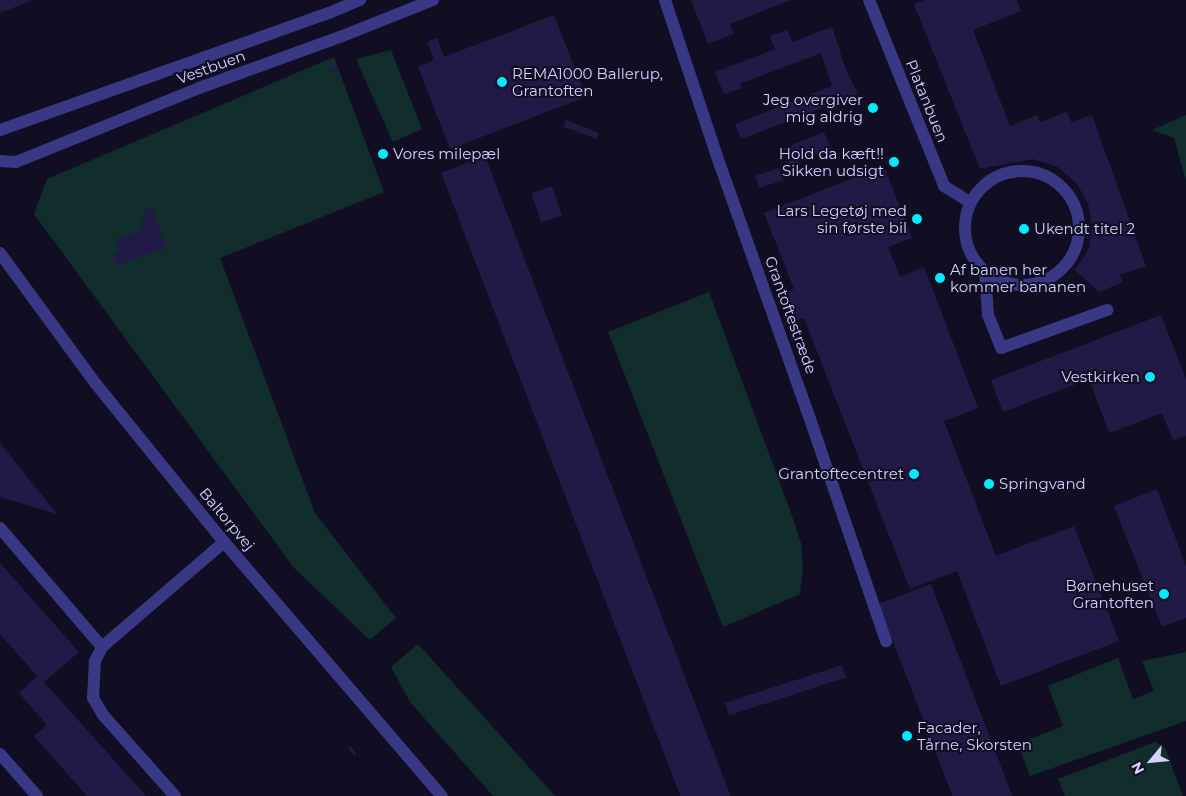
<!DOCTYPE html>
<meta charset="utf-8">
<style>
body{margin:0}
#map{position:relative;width:1186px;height:796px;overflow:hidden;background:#110e24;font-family:Montserrat,sans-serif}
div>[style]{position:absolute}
.green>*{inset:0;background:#112e2d}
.building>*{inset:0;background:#211a46;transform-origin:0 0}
.minor>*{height:12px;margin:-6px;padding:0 6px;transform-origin:6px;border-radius:6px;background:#393884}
.minor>.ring{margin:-6px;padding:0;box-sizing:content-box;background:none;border:12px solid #393884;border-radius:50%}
.dots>*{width:14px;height:14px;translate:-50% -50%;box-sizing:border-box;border:2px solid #110e24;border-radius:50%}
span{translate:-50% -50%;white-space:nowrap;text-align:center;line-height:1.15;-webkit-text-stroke:4px #110e24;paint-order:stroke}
.street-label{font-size:15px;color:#d5d2ff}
.poi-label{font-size:15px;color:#d5d2ff}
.left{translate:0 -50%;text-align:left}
.right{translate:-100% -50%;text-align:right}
.north{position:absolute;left:1126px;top:736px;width:50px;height:50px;-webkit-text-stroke:4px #110e24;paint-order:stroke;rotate:242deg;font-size:14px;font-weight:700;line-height:20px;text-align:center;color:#d5d2ff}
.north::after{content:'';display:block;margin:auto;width:18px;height:22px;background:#d5d2ff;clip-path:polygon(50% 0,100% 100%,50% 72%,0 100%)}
</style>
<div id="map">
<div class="green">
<div style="clip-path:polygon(391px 50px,422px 129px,393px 142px,356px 59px)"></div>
<div style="clip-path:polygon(334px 57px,384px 192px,220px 258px,315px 513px,396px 618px,370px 640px,294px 568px,34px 214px,47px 179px)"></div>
<div style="clip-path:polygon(1186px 115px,1186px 181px,1174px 138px,1152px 130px)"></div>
<div style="clip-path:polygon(709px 292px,791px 513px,801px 543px,803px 569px,800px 594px,723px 627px,608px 332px)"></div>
<div style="clip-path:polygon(418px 644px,555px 796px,493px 796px,410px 702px,391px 667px)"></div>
<div style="clip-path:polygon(1186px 652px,1186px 721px,1030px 776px,1018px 744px,1063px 726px,1048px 686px,1118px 658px,1133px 699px,1154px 691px,1142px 661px)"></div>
<div style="clip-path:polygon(1155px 742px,1165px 748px,1183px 796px,1065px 796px,1058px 779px)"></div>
</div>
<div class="building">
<div style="clip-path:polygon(0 0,33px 0,0 13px)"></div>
<div style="clip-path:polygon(691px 0,791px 0,730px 24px,734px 34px,708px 44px)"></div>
<div style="clip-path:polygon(925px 0,1017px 0,1021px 11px,973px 30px,1010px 126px,1037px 115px,1040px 122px,1067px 112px,1071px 122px,1092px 115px,1146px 266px,1120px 275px,1123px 282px,1099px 292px,1075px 270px,1089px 249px,1092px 225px,1088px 203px,1077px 184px,1058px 167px,1033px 159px,980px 169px,914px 4px)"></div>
<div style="clip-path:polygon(554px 15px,586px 97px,450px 149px,418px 67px,434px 60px,427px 42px,437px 38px,444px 57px)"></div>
<div style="clip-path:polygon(832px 27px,846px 70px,858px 94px,741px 139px,735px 124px,832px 86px,821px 53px,740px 84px,742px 88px,724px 94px,715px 72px,775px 49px,770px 36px,787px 30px,792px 42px)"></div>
<div style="clip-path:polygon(337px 65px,338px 70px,330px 73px,329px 68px)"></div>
<div style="clip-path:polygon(566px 120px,599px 133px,597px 139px,564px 127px)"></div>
<div style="left:824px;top:132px;width:18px;height:44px;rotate:68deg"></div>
<div style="left:485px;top:156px;width:685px;height:47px;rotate:69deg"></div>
<div style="clip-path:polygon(884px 166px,912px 238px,888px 247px,900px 277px,924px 267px,978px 408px,944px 421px,996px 556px,1074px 526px,1119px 641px,1001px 686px,957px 571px,910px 589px,804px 318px,797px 320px,787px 292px,794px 289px,764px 213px)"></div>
<div style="left:779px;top:168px;width:13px;height:25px;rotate:72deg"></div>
<div style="left:552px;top:186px;width:31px;height:22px;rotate:71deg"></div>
<div style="clip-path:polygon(152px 208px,166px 248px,117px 265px,113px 254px,119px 252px,115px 240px,143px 230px,141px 221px,146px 219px,143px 211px)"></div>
<div style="clip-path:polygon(1161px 315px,1186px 379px,1186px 436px,1173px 440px,1162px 413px,1109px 433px,1089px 379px,1003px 412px,991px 380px)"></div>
<div style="clip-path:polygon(0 443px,57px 514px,0 497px)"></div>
<div style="clip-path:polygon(1157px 489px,1186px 566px,1186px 618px,1162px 627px,1114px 506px)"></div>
<div style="clip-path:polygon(0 563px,79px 652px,44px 682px,146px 796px,87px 796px,34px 736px,47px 725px,19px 693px,37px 676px,0 634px)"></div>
<div style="left:931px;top:584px;width:227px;height:56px;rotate:69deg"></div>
<div style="left:842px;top:665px;width:13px;height:123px;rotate:72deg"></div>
<div style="clip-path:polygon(350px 746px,357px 754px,354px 756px,348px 748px)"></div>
</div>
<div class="minor">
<div style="left:665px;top:0;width:174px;rotate:71.6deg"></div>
<div style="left:720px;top:165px;width:269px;rotate:70.5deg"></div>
<div style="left:810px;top:419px;width:235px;rotate:71.1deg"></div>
<div style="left:869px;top:0;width:201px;rotate:68deg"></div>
<div style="left:944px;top:186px;width:31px;rotate:32deg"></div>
<div style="left:0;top:130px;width:349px;rotate:-19.6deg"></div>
<div style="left:329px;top:13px;width:34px;rotate:-23deg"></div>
<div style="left:0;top:161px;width:16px;rotate:4deg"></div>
<div style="left:16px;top:162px;width:197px;rotate:-22deg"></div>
<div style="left:199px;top:88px;width:150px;rotate:-19.9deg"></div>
<div style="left:340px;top:37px;width:100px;rotate:-21.7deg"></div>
<div class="ring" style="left:965px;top:171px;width:102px;height:102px"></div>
<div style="left:0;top:253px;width:162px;rotate:53.8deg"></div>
<div style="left:96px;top:384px;width:203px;rotate:51deg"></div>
<div style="left:224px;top:542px;width:335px;rotate:49.4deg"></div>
<div style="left:985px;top:273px;width:42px;rotate:85.9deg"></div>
<div style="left:988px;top:315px;width:35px;rotate:68deg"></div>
<div style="left:1001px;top:348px;width:113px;rotate:-19.7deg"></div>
<div style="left:0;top:528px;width:157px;rotate:49.4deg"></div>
<div style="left:0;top:754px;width:56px;rotate:48.6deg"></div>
<div style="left:175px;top:796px;width:108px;rotate:-131.6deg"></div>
<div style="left:103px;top:715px;width:20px;rotate:-120deg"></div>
<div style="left:93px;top:698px;width:37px;rotate:-87deg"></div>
<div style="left:95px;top:661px;width:16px;rotate:-63deg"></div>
<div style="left:102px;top:647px;width:161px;rotate:-40.7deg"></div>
</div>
<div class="dots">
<div style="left:502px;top:82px;background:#00ebfd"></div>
<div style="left:873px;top:108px;background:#00ebfd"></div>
<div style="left:383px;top:154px;background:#00ebfd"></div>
<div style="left:894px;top:162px;background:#00ebfd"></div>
<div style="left:917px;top:219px;background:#00ebfd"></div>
<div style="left:1024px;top:229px;background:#00ebfd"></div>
<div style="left:940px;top:278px;background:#00ebfd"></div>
<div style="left:1150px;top:377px;background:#00ebfd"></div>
<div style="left:914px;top:474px;background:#00ebfd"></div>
<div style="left:989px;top:484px;background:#00ebfd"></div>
<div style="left:1164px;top:594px;background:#00ebfd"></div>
<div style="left:907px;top:736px;background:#00ebfd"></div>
</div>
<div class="street-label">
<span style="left:211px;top:67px;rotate:-20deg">Vestbuen</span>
<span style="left:927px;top:101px;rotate:68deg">Platanbuen</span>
<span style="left:791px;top:315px;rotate:70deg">Grantoftestræde</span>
<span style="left:227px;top:519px;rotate:50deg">Baltorpvej</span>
</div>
<div class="poi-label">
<span class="left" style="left:512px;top:82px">REMA1000 Ballerup,<br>Grantoften</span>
<span class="right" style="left:863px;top:108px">Jeg overgiver<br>mig aldrig</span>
<span class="right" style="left:884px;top:162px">Hold da kæft!!<br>Sikken udsigt</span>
<span class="left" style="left:393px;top:154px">Vores milepæl</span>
<span class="right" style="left:907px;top:219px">Lars Legetøj med<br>sin første bil</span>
<span class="left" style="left:1034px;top:229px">Ukendt titel 2</span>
<span class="left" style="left:950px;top:278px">Af banen her<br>kommer bananen</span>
<span class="right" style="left:1140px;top:377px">Vestkirken</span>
<span class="right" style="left:904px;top:474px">Grantoftecentret</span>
<span class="left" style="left:999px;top:484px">Springvand</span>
<span class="right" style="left:1154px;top:594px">Børnehuset<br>Grantoften</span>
<span class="left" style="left:917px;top:736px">Facader,<br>Tårne, Skorsten</span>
</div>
<div class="north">N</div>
</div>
